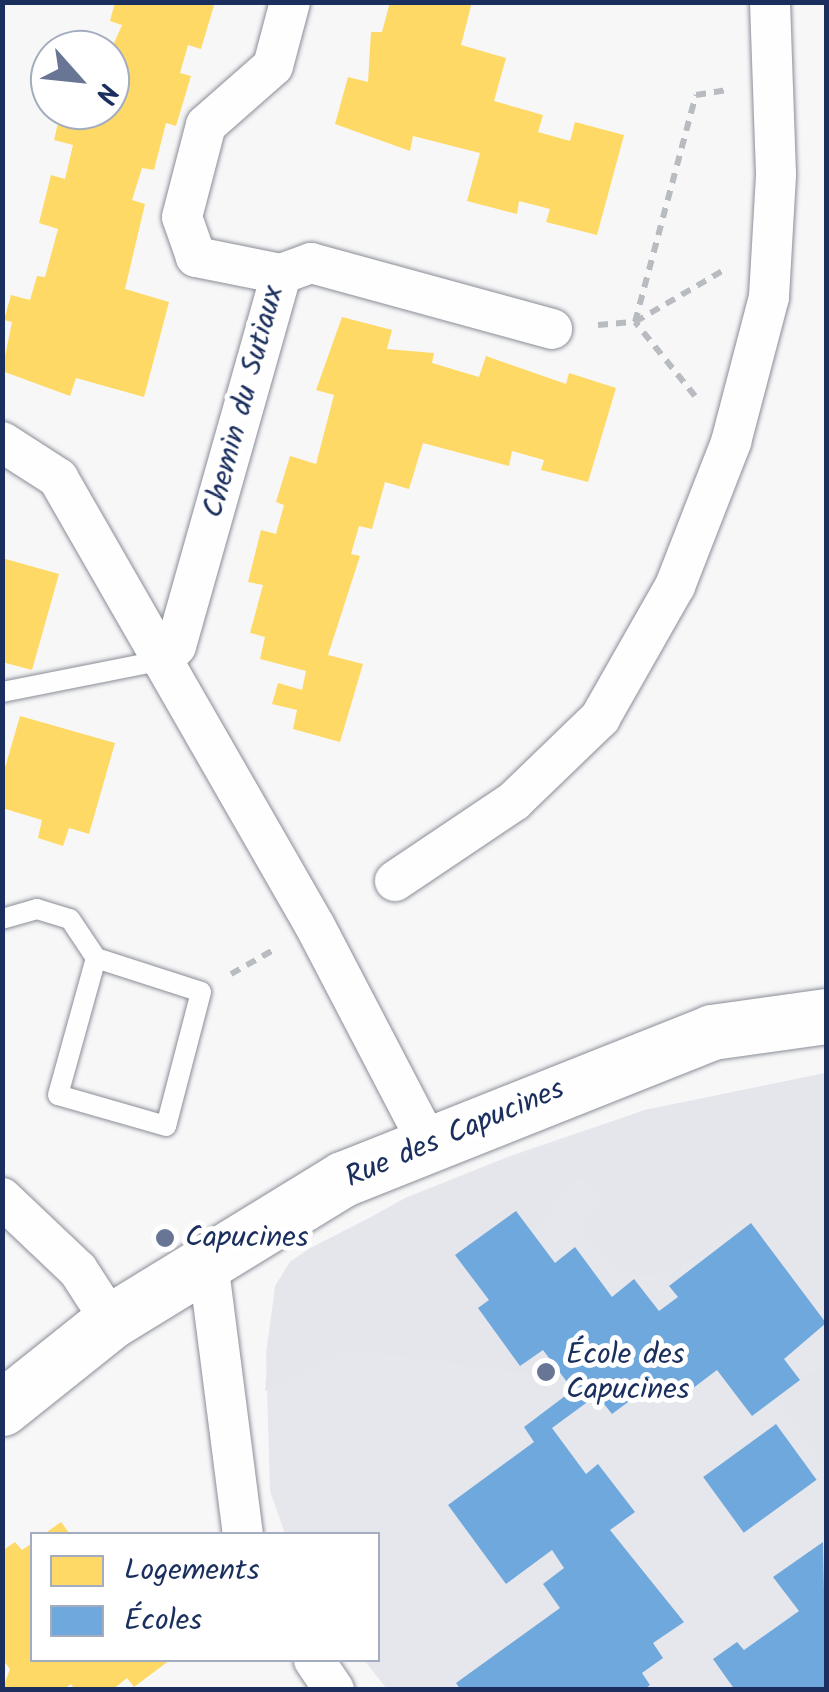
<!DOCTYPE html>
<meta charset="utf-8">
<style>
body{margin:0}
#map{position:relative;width:829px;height:1692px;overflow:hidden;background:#f7f7f8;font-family:Kalam,sans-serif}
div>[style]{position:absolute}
.built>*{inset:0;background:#e6e7ec}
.green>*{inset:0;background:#e5e6ec}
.homes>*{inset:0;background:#ffd966}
.schools>*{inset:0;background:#6fa8dc;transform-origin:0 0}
.path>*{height:6px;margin-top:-3px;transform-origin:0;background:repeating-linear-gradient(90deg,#b8bbc0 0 10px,transparent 0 18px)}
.roads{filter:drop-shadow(0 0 2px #8a8e97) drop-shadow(0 0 2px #8a8e97)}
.lane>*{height:20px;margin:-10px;padding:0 10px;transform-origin:10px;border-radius:10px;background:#fefefe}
.street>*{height:40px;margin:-20px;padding:0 20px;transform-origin:20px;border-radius:20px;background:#fefefe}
.secondary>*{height:55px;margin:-27.5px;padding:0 27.5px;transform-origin:27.5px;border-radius:27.5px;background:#fefefe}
.dots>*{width:28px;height:28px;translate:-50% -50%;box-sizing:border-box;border:5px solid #fff;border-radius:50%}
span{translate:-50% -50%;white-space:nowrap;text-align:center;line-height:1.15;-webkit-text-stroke:10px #fff;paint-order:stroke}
.street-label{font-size:30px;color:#1b2f5e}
.poi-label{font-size:30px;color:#1b2f5e}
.left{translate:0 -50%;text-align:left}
.frame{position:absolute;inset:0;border:5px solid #1b2f5e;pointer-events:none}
.legend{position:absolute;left:30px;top:1532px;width:350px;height:130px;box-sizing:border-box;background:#fff;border:2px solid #a4acbf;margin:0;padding:12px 18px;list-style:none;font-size:30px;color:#1b2f5e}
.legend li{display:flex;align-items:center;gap:20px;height:50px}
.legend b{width:50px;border:2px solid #a4acbf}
.north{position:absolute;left:30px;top:30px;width:100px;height:100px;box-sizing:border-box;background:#fff;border:2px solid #a4acbf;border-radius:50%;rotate:117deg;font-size:28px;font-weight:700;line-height:40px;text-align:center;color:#1b2f5e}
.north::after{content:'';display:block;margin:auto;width:35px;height:45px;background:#687594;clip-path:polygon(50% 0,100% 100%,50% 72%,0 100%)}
</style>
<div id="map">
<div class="built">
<div style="clip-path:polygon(826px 1073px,826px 1689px,387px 1689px,364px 1660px,378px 1660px,378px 1534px,285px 1534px,270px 1491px,266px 1353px,275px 1287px,290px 1262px,405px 1198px,510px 1156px,645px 1110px)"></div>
</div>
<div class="green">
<div style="clip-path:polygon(826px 1073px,826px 1309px,819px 1313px,747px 1219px,723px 1229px,711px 1247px,673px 1273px,640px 1276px,621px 1270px,593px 1249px,579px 1223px,603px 1203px,586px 1178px,572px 1183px,533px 1233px,516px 1211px,455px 1255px,489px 1300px,479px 1309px,520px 1366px,543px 1350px,565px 1379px,374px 1353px,339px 1354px,265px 1391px,275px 1286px,290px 1262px,310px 1248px,415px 1195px,645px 1110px)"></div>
<div style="clip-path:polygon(826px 1362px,826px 1469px,776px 1398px)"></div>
</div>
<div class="homes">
<div style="clip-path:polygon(115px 2px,215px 2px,201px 49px,188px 45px,180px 73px,191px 76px,176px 126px,166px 123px,154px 170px,142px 168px,132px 200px,145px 204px,125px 289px,169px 302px,144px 397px,76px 378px,70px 396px,2px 371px,12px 322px,4px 320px,11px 295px,30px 300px,37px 276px,45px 277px,58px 229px,39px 223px,51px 175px,65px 179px,73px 145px,54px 140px,61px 110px,110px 110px,110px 52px,122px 25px,110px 21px)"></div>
<div style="clip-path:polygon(390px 2px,472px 2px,461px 45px,506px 58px,494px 101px,543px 115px,538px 132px,570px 141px,575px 122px,624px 135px,597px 235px,546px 222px,550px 209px,519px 201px,517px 214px,467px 201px,480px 153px,413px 136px,410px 151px,335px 124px,348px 77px,368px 82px,371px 32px,382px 32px)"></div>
<div style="clip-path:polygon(342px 317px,392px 330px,387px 349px,434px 353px,432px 363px,479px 377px,486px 356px,566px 384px,569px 373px,616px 388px,588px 482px,541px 470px,544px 460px,512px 451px,509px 466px,423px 443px,409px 489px,385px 482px,372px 529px,359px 526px,351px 554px,360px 556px,328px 655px,363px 664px,340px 742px,293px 729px,297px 710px,272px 704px,278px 683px,302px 690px,306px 671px,260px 659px,265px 637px,250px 633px,263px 585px,248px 582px,261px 530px,276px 534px,284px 505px,276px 502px,290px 456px,316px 464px,334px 395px,316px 390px)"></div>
<div style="clip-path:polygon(2px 558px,59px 574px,32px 670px,2px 662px)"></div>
<div style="clip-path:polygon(20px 716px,115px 743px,89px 834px,69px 828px,63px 846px,38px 838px,42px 820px,2px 808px,2px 778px)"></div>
<div style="clip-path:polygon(61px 1522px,70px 1534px,44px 1534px)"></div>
<div style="clip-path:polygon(15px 1542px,22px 1550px,32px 1543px,32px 1660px,170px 1660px,134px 1687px,127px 1678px,112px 1690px,75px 1690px,71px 1684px,62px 1690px,2px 1690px,10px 1669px,2px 1659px,2px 1551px)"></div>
</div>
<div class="schools">
<div style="clip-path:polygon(516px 1211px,555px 1263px,575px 1247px,612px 1297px,634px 1279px,659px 1311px,678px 1297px,669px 1286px,751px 1223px,826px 1323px,784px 1359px,800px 1380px,752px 1416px,717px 1370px,676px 1401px,659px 1379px,612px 1414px,597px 1395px,552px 1428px,586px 1474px,598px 1464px,635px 1512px,610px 1530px,684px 1622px,653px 1643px,663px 1658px,642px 1673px,650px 1685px,643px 1690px,461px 1690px,456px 1683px,560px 1608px,543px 1584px,564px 1568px,552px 1550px,506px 1584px,448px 1505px,534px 1442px,524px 1427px,573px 1390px,543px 1350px,520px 1366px,478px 1308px,489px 1300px,455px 1255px)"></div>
<div style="left:776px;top:1424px;width:69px;height:90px;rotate:54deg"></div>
<div style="clip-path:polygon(823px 1542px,826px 1690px,735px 1690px,713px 1659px,737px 1642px,744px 1650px,799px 1611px,773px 1577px)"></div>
</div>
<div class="path">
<div style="left:598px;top:325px;width:37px;rotate:-5deg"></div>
<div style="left:635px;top:322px;width:235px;rotate:-75deg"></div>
<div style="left:696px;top:95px;width:30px;rotate:-9deg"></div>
<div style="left:695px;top:396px;width:95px;rotate:-129deg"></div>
<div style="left:635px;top:322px;width:103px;rotate:-30.3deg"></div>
<div style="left:231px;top:974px;width:53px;rotate:-29.5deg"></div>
</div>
<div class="roads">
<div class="lane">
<div style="left:2px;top:692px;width:164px;rotate:-11.2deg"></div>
<div style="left:2px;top:919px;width:36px;rotate:-16deg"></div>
<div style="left:37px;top:909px;width:34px;rotate:17deg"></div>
<div style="left:70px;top:919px;width:47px;rotate:56.3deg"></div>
<div style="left:96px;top:958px;width:110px;rotate:17.9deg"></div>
<div style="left:201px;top:992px;width:138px;rotate:104.6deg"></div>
<div style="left:166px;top:1126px;width:112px;rotate:-164deg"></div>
<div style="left:58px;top:1095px;width:142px;rotate:-74.5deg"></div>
</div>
<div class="street">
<div style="left:281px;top:274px;width:32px;rotate:-20deg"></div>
<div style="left:311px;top:263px;width:250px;rotate:15.3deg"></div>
<div style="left:2px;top:442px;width:67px;rotate:32.7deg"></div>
<div style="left:58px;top:478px;width:516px;rotate:60.16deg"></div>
<div style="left:315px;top:926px;width:245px;rotate:62.5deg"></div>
<div style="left:163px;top:660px;width:19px;rotate:-47deg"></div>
<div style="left:176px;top:646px;width:387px;rotate:-74.2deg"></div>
<div style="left:281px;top:274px;width:87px;rotate:-168.7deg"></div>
<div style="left:196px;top:257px;width:42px;rotate:-109.3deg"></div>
<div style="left:182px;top:217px;width:95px;rotate:-75.4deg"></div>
<div style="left:206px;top:125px;width:89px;rotate:-41.4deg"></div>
<div style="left:273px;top:66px;width:66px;rotate:-75.1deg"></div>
<div style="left:395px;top:881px;width:143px;rotate:-33.9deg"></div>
<div style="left:514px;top:801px;width:120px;rotate:-44deg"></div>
<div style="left:600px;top:718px;width:152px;rotate:-60.4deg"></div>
<div style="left:675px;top:586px;width:155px;rotate:-68.7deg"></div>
<div style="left:731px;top:442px;width:150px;rotate:-75.3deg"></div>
<div style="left:769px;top:297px;width:123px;rotate:-86.7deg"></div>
<div style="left:776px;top:174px;width:172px;rotate:-92deg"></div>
<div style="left:2px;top:1198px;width:105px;rotate:43.5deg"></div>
<div style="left:78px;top:1270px;width:61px;rotate:57.1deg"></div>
<div style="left:208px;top:1262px;width:274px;rotate:82.7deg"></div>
<div style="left:314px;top:1660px;width:36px;rotate:56deg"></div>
</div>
<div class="secondary">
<div style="left:2px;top:1408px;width:139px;rotate:-38.6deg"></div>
<div style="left:111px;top:1321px;width:272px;rotate:-31.5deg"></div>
<div style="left:343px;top:1179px;width:397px;rotate:-21.7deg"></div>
<div style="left:712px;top:1032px;width:115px;rotate:-8deg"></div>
</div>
</div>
<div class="dots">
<div style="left:165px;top:1238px;background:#687594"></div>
<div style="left:546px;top:1372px;background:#687594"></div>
</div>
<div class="street-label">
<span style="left:244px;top:402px;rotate:-75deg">Chemin du Sutiaux</span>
<span style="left:455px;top:1134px;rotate:-23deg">Rue des Capucines</span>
</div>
<div class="poi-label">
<span class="left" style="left:185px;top:1238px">Capucines</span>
<span class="left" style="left:566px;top:1372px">École des<br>Capucines</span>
</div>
<div class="frame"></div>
<ul class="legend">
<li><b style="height:28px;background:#ffd966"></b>Logements</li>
<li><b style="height:28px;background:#6fa8dc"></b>Écoles</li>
</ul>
<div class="north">N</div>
</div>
